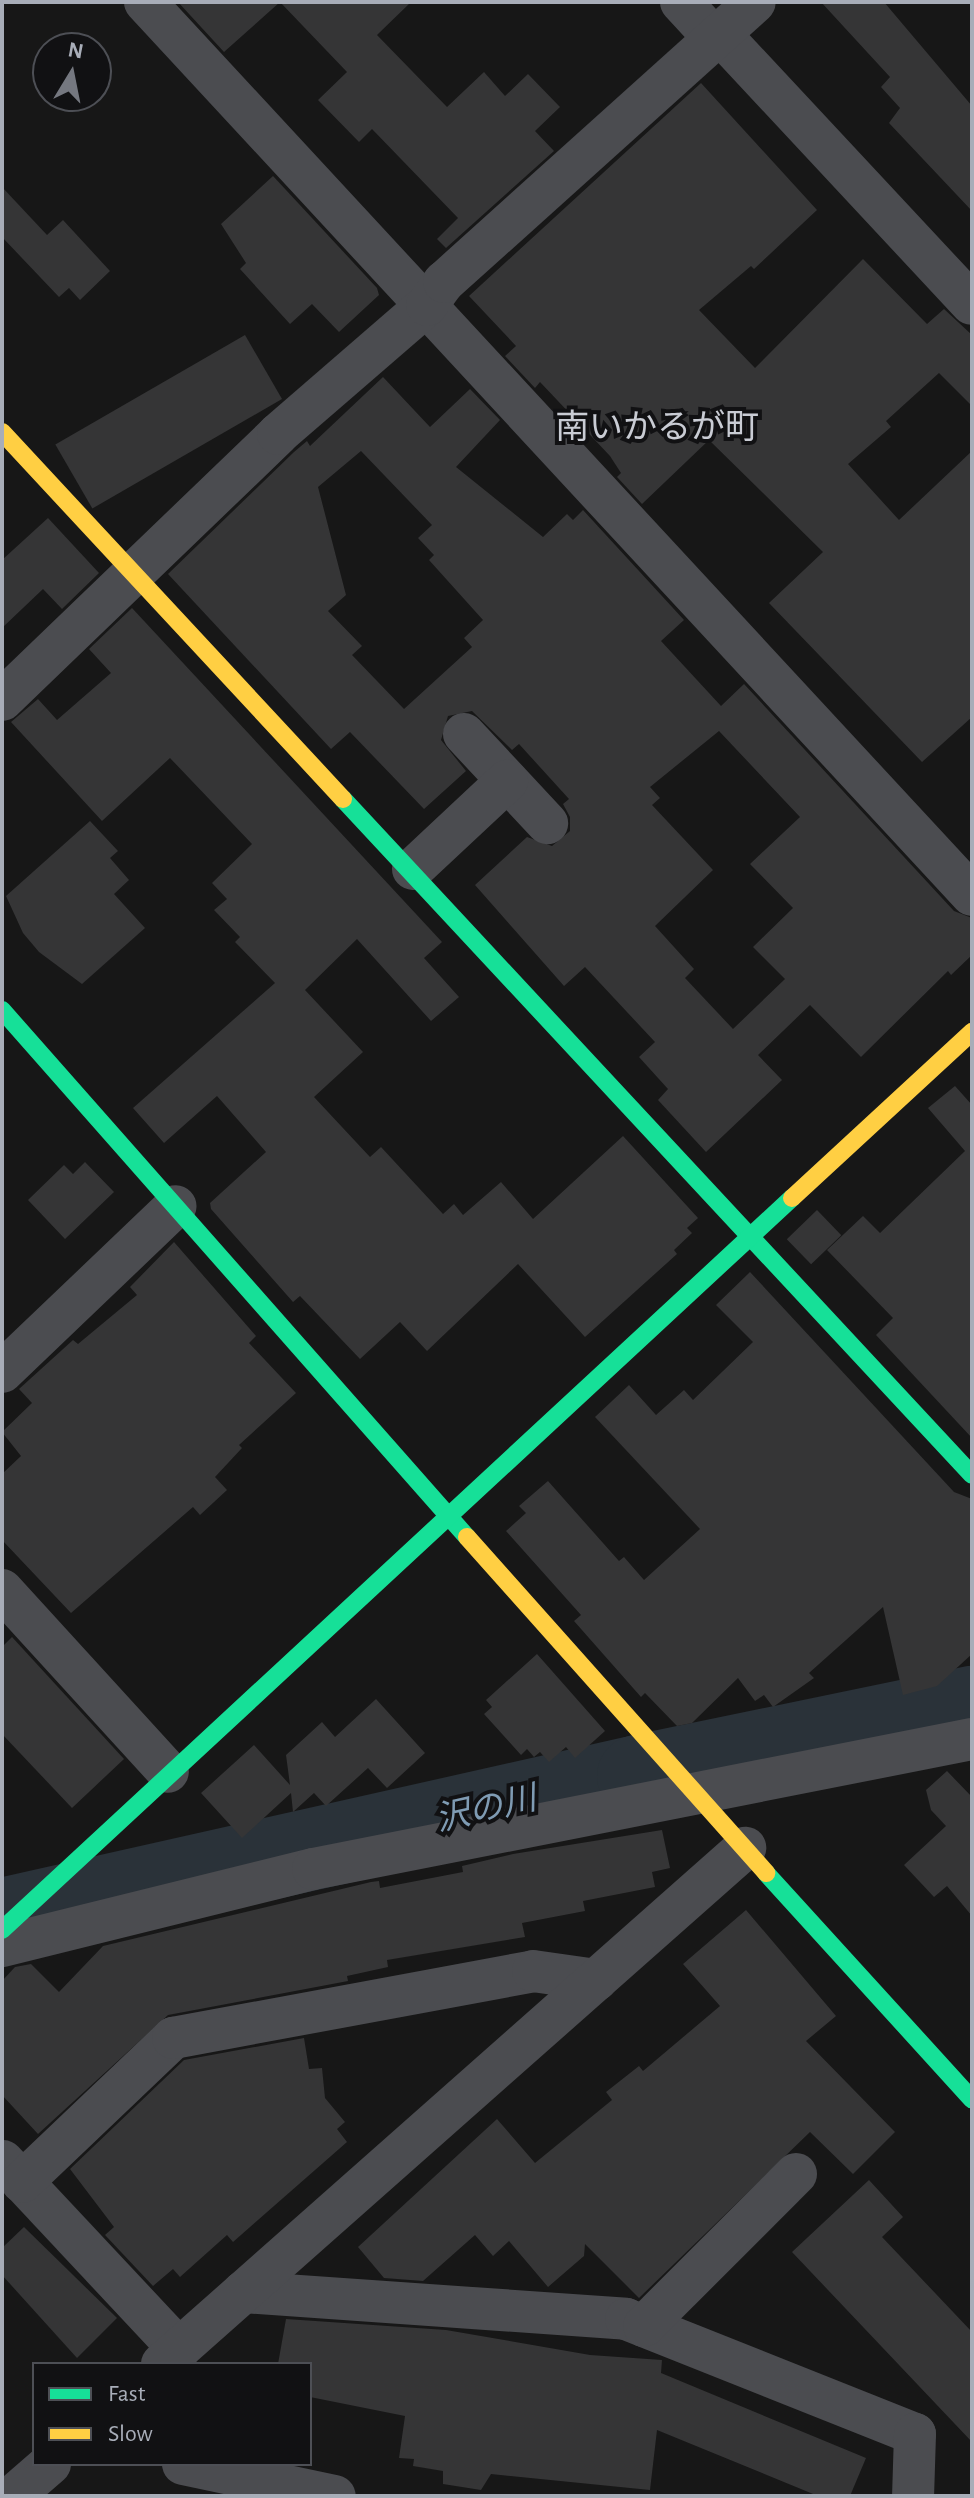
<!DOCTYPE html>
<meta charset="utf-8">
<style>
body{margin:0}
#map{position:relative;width:974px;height:2498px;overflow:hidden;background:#171717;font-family:"Alegreya Sans","Noto Sans JP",sans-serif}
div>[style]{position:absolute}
.river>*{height:82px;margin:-41px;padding:0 41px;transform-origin:41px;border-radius:41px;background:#2a3239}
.building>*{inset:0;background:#353536;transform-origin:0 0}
.street>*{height:42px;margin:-21px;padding:0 21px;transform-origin:21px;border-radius:21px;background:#4b4c50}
.fast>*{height:18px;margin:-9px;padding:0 9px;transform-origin:9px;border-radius:9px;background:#16e098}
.slow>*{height:18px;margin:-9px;padding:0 9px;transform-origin:9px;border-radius:9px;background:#ffcf43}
span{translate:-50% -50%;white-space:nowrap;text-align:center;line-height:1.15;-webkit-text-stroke:8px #111113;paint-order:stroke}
.neighbourhood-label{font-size:34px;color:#c9ccd4}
.water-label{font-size:34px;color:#7f9bb3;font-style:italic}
.frame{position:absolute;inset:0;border:4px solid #a8adb8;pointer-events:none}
.legend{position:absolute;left:32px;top:2362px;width:280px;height:104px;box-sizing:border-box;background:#111113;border:2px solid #4d4f55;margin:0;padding:10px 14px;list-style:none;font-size:24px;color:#a8adb8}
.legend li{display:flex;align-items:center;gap:16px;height:40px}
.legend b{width:40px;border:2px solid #4d4f55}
.north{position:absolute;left:32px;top:32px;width:80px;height:80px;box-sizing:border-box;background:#111113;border:2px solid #4d4f55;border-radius:50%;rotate:10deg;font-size:22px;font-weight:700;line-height:32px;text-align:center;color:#a8adb8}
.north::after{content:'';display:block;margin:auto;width:28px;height:36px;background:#757880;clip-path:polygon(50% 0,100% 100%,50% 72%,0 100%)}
</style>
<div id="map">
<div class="river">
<div style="left:2px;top:1919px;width:652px;rotate:-12.67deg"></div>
<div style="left:638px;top:1776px;width:341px;rotate:-11.7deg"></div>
</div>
<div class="building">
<div style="clip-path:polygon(178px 2px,411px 2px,377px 35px,447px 107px,484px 72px,505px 96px,528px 74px,560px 107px,535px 131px,554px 151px,446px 248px,437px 239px,458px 218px,372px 129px,359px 142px,318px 100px,347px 72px,280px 2px,224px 52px)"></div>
<div style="clip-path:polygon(821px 2px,884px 2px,972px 106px,972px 211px,889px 123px,900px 108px,881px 87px,890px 77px)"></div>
<div style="clip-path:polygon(701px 83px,817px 210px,754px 269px,751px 266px,699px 310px,755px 368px,863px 259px,927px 324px,944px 309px,972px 335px,972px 406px,939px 373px,886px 421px,891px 427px,848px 464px,899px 520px,972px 451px,972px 717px,922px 762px,769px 603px,823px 552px,709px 440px,642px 504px,617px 477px,621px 473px,610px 456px,540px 382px,535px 388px,505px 356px,516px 346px,469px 296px)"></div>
<div style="clip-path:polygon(273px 176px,377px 288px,379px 295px,339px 332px,312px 304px,290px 324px,240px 269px,246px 263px,221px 224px)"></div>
<div style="clip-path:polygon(2px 187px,47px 235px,63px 220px,110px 271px,80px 300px,69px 288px,59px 297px,2px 237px)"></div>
<div style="left:245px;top:335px;width:74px;height:219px;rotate:60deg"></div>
<div style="clip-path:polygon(evenodd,383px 377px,430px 427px,470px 389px,500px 420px,456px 467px,543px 537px,567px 514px,573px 520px,583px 510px,684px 620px,661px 641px,721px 706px,744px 684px,954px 911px,972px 918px,972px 955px,951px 975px,948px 971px,861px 1057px,810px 1005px,758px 1055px,782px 1080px,706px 1152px,658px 1100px,668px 1089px,639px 1057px,655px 1042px,585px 967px,564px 986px,475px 885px,527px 837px,552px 846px,570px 831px,570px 817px,563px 804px,569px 799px,519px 744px,512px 750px,472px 711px,448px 716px,441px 740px,466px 771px,424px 809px,350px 732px,331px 749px,168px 574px,294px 452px,307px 441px,310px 446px,383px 377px,361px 451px,432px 525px,418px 538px,434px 555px,429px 560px,483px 620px,464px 638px,472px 647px,404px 709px,352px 655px,362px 646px,328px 611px,346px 595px,318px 487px,361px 451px,383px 377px,719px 731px,800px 817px,750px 864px,793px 908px,753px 947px,785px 979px,733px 1029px,685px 978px,694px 969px,655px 926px,713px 870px,652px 805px,660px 798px,650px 787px,719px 731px)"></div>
<div style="clip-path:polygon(48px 518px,99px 573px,62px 609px,43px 589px,2px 628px,2px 560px)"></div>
<div style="clip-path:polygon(132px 608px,442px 942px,424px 958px,459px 997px,431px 1021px,357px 939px,305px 990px,363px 1052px,314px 1097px,370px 1157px,381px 1147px,443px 1214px,454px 1204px,463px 1215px,501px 1182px,533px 1219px,623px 1136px,698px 1218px,687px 1228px,692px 1233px,674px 1250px,677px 1254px,585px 1337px,518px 1264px,427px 1351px,400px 1322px,360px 1359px,300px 1296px,293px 1302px,211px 1209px,210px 1203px,266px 1152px,217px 1096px,164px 1143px,133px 1108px,275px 983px,235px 942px,240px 937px,214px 910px,227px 899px,212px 883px,252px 844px,170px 758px,102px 821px,11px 722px,38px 699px,57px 720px,111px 673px,89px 649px)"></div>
<div style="clip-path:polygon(90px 821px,118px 851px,110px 858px,129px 880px,114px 894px,145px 928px,82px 984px,39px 952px,23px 933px,6px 896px)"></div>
<div style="clip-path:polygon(955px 1086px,972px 1105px,972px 1438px,876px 1335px,893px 1318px,827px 1250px,863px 1216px,880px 1233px,965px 1151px,928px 1108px)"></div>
<div style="clip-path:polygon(85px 1162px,114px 1192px,65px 1239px,28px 1200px,64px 1165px,73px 1174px)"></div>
<div style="left:817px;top:1210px;width:35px;height:42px;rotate:46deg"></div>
<div style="clip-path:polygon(174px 1242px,256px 1336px,249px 1343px,296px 1393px,239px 1445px,242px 1448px,215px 1477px,227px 1490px,200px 1515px,193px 1507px,71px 1613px,2px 1540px,2px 1474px,21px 1456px,2px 1432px,32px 1403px,19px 1389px,73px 1340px,78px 1344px,137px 1295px,130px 1287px)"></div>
<div style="clip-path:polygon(750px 1272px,954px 1492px,972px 1499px,972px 1654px,937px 1686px,903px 1695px,883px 1607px,809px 1673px,814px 1678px,773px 1707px,764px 1695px,755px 1701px,738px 1678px,692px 1723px,677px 1726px,645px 1693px,641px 1697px,574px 1621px,581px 1615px,506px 1531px,526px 1513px,519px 1506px,548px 1481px,619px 1561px,624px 1557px,644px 1580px,700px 1529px,595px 1417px,629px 1385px,656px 1415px,684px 1390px,693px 1400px,753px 1342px,716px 1305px)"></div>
<div style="clip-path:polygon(12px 1637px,124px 1759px,72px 1808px,2px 1734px,2px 1647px)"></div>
<div style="clip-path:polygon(537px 1654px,605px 1731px,575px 1758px,566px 1747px,549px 1762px,540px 1752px,534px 1757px,527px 1749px,521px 1755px,484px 1714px,492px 1707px,486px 1700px)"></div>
<div style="clip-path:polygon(376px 1699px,425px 1753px,387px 1788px,368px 1768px,326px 1806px,314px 1793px,293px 1812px,291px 1793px,242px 1838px,201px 1793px,254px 1745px,290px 1785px,286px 1755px,322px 1722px,335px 1737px)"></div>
<div style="clip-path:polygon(947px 1771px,972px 1797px,972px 1916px,947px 1886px,934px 1897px,904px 1865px,946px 1826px,931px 1810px,926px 1790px)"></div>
<div style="clip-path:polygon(662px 1830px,670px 1868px,652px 1872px,655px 1887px,583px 1901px,585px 1911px,522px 1923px,525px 1937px,387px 1960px,388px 1967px,347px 1976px,348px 1981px,168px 2015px,38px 2134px,2px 2095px,2px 1981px,15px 1967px,31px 1964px,59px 1992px,103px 1946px,371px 1882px,379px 1881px,380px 1888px,463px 1872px,462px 1866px,513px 1854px)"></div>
<div style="clip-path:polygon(746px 1910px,836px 2016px,806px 2041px,895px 2132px,853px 2174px,810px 2132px,639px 2298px,585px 2244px,584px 2256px,548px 2287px,509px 2241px,493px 2256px,475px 2235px,423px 2281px,384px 2278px,358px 2247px,497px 2119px,535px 2163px,612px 2100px,606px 2092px,639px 2066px,643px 2071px,720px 2006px,683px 1964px)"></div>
<div style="clip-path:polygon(304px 2038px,309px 2069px,322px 2068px,325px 2098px,345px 2122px,337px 2129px,347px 2142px,233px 2242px,227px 2235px,180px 2277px,173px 2269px,153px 2286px,105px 2235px,114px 2227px,70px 2169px,184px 2060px)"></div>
<div style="clip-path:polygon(869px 2180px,903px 2217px,882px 2237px,972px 2332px,972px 2442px,792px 2252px)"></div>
<div style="clip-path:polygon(24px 2227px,117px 2318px,77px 2358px,2px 2275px,2px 2248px)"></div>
<div style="clip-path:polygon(286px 2319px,446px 2330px,590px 2355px,662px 2360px,661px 2373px,866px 2458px,850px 2496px,818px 2496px,657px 2430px,650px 2490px,491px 2474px,481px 2490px,443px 2484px,443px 2471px,413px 2466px,414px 2459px,399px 2458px,405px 2416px,310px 2397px,310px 2364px,278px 2364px)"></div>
</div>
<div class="street">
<div style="left:145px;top:2px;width:1217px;rotate:47.2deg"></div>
<div style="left:681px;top:2px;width:50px;rotate:47.4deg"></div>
<div style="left:720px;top:34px;width:369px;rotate:47deg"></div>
<div style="left:2px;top:700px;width:383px;rotate:-43.9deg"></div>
<div style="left:278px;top:434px;width:197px;rotate:-40.9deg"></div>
<div style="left:427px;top:305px;width:29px;rotate:-54deg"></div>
<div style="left:444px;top:282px;width:418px;rotate:-42deg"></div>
<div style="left:464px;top:734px;width:122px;rotate:47deg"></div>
<div style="left:413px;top:869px;width:129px;rotate:-43.1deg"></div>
<div style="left:2px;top:1372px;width:240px;rotate:-43.7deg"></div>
<div style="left:2px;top:1590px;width:246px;rotate:47.6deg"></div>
<div style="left:2px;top:1946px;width:320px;rotate:-13.9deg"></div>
<div style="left:313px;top:1869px;width:672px;rotate:-11.16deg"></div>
<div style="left:3px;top:2161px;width:258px;rotate:46.9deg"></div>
<div style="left:22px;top:2182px;width:209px;rotate:-43.6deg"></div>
<div style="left:173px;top:2038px;width:366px;rotate:-10.5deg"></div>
<div style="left:533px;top:1971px;width:64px;rotate:8.1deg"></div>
<div style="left:243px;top:2292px;width:384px;rotate:4deg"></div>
<div style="left:626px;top:2319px;width:311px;rotate:21.7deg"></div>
<div style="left:915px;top:2434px;width:62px;rotate:91.8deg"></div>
<div style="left:644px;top:2326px;width:215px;rotate:-45deg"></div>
<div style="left:162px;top:2364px;width:779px;rotate:-41.51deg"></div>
<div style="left:183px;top:2464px;width:155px;rotate:11.9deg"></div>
<div style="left:13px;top:2496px;width:49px;rotate:-40.9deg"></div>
</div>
<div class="fast">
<div style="left:343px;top:799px;width:923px;rotate:47.06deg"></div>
<div style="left:2px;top:1010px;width:703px;rotate:48.58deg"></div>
<div style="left:766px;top:1873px;width:306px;rotate:47.7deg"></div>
<div style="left:2px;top:1930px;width:1077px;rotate:-42.82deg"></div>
</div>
<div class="slow">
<div style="left:2px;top:432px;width:501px;rotate:47.1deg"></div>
<div style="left:792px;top:1198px;width:245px;rotate:-42.7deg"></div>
<div style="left:467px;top:1537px;width:450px;rotate:48.3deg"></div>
</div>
<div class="neighbourhood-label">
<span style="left:657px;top:429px">南いかるが町</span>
</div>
<div class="water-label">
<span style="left:486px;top:1810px;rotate:-13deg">沢の川</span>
</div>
<div class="frame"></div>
<ul class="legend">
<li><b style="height:10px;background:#16e098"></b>Fast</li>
<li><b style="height:10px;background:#ffcf43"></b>Slow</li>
</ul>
<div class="north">N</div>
</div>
